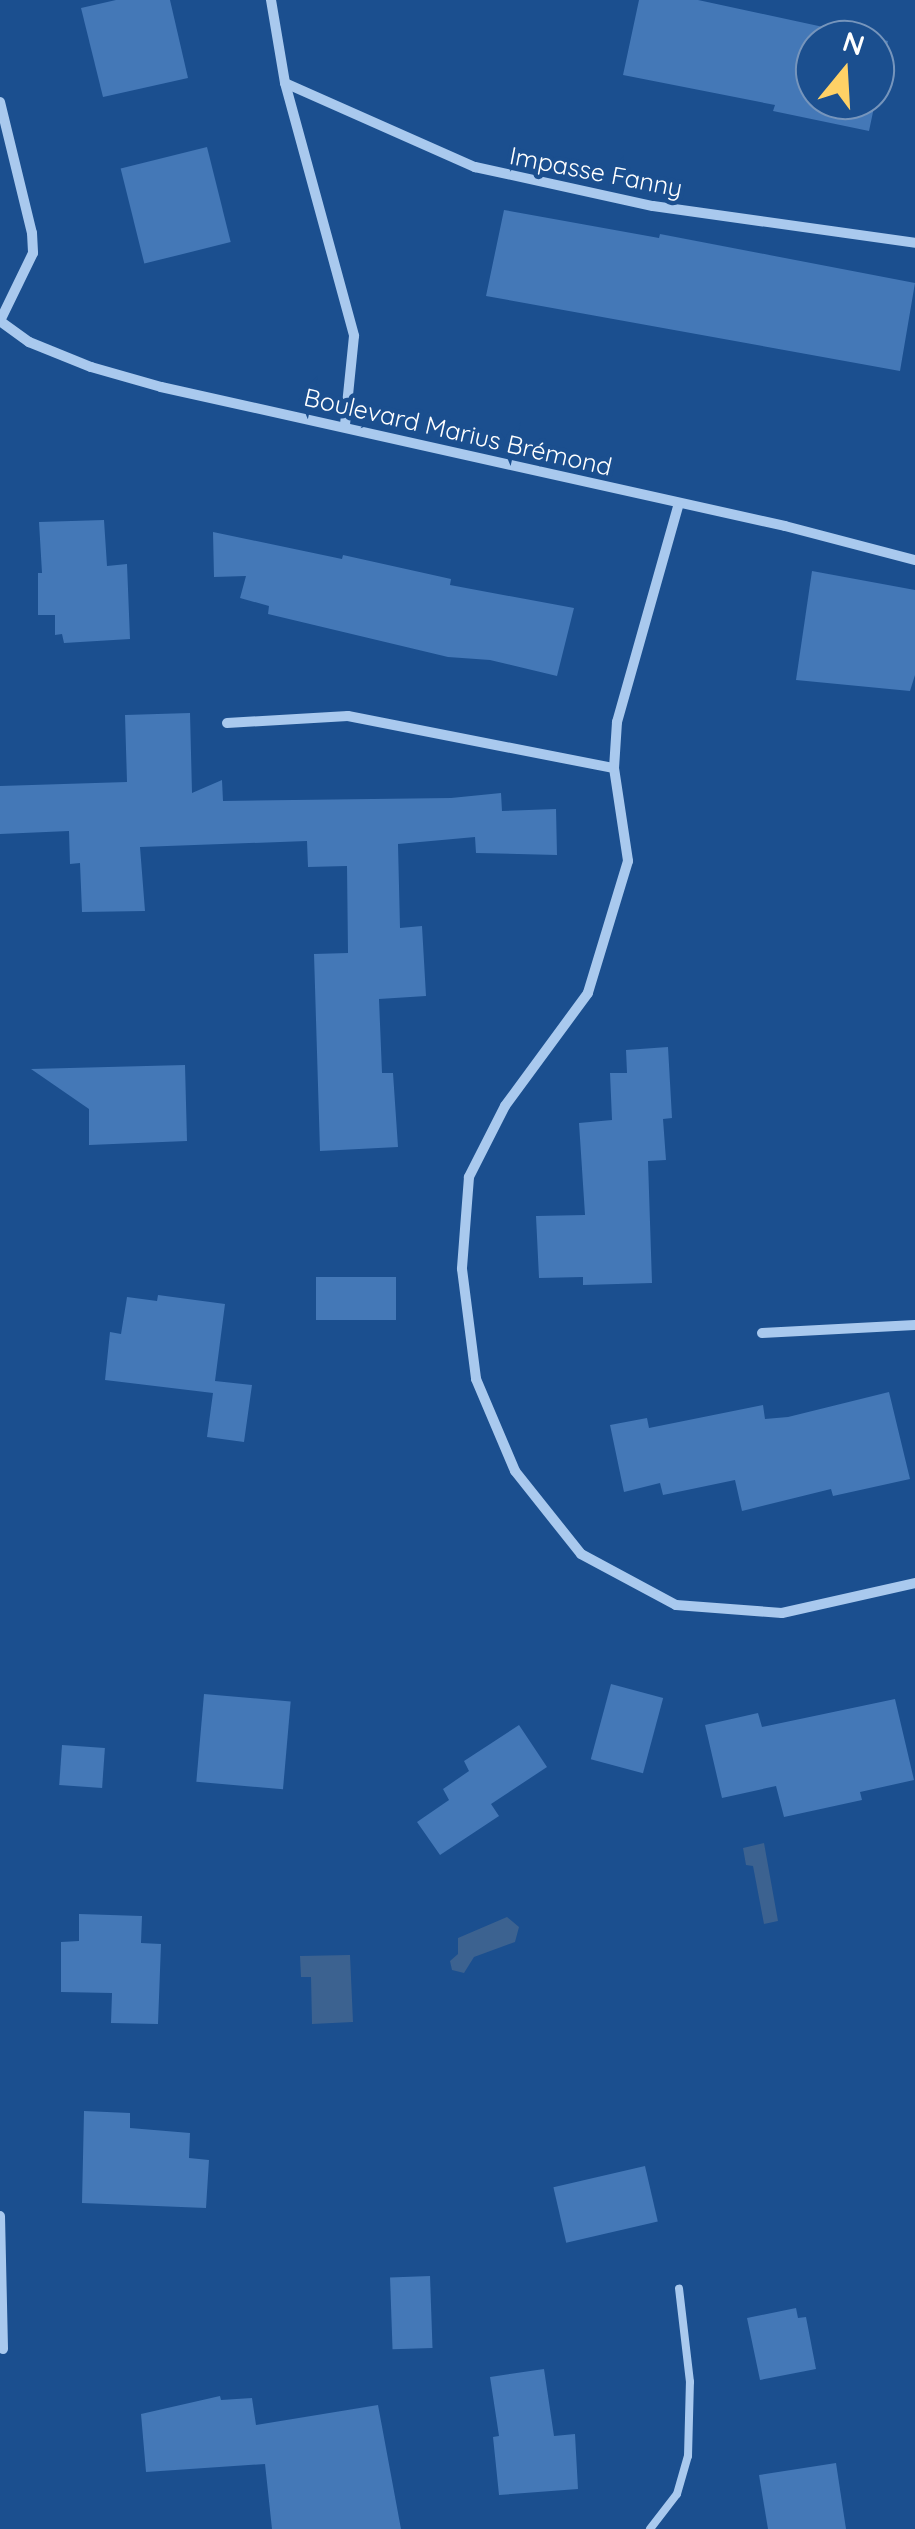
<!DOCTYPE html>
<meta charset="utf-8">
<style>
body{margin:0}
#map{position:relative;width:915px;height:2529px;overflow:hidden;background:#1b4f8f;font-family:Quicksand,sans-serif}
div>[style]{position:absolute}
.water>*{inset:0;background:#3c6290}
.building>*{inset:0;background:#4478b7;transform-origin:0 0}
.lane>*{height:8px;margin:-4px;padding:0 4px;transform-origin:4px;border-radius:4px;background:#a9c9ee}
.street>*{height:10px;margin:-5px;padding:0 5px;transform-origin:5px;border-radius:5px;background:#a9c9ee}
span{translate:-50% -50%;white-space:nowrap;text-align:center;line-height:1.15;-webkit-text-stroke:9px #1b4f8f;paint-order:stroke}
.street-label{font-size:25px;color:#fff}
.north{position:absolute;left:795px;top:20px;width:100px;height:100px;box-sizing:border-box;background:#1b4f8f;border:2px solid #7695bc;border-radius:50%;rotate:18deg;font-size:28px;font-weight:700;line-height:40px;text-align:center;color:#fff}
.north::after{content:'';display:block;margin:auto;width:35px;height:45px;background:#ffd166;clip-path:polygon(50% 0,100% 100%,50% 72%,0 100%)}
</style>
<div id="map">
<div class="water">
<div style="clip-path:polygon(764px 1843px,778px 1921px,764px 1924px,753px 1866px,746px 1865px,743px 1848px)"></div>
<div style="clip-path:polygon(507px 1917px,519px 1927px,515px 1942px,474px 1957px,464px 1973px,452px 1970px,450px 1961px,458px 1954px,458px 1938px)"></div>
<div style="clip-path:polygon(350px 1955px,353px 2022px,312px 2024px,311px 1977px,301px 1977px,300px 1956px)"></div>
</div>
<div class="building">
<div style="clip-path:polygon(116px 0,170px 0,188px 78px,103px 97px,81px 8px)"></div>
<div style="clip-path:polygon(evenodd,639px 0,698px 0,888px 41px,869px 131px,773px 111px,775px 105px,623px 75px,639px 0,815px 40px,875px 40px,875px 100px,815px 100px,815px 40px)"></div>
<div style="left:207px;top:147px;width:98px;height:89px;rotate:76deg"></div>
<div style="clip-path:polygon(504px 210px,659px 238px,660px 234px,915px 283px,900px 371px,486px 296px)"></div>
<div style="clip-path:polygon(104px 520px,107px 566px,127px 564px,130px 639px,64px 643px,62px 634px,55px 635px,55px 615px,38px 615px,38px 573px,42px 573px,39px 522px)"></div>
<div style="clip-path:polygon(213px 532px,342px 559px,343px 555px,451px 579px,450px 585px,574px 608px,557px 676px,490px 660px,448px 657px,268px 614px,269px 606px,240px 598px,246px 576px,214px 577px)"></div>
<div style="clip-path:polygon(812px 571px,915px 590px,915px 675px,910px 691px,796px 680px)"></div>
<div style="clip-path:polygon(190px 713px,192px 793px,222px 780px,223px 801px,451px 798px,501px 793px,502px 811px,556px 809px,557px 855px,476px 853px,475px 837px,398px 844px,400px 928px,422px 926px,426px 996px,379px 999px,382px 1073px,393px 1073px,398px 1147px,320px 1151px,314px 954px,348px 953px,347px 866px,308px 867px,307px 841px,140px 847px,145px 911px,82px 912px,80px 863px,70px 864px,69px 831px,0 834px,0 786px,127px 782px,125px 715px)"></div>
<div style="clip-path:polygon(668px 1047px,672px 1118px,663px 1119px,666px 1160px,648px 1161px,652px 1283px,583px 1285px,583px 1277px,539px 1278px,536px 1216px,585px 1215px,579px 1123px,612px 1120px,610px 1073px,627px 1073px,626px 1050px)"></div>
<div style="clip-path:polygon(185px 1065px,187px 1141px,89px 1145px,89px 1109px,31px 1069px)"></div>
<div style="left:316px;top:1277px;width:80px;height:43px"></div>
<div style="clip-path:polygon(158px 1295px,225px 1304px,215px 1381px,252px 1385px,244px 1442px,207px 1437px,213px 1393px,105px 1380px,110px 1332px,121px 1334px,127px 1297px,157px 1301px)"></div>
<div style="clip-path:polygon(889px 1392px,910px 1479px,833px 1496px,831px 1489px,742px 1511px,735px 1480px,663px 1495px,660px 1483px,624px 1492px,610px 1425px,647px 1418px,649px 1428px,763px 1405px,765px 1419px,788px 1417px)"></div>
<div style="left:611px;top:1684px;width:54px;height:78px;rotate:15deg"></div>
<div style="left:204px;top:1694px;width:87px;height:88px;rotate:5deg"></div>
<div style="clip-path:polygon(895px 1699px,914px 1780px,860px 1792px,862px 1800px,784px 1817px,776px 1786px,722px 1798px,705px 1725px,758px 1713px,762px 1727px)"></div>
<div style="clip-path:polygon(519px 1725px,547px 1767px,491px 1804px,499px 1816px,440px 1855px,417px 1822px,449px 1800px,443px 1789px,469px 1771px,464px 1761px)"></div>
<div style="left:62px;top:1745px;width:43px;height:40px;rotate:4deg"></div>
<div style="clip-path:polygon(79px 1914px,142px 1916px,141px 1943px,161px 1944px,158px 2024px,111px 2023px,112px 1993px,61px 1992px,61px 1942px,79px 1941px)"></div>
<div style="clip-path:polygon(84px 2111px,130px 2113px,130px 2128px,190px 2133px,189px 2158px,209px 2160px,206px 2208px,82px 2203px)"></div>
<div style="left:645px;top:2166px;width:57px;height:94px;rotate:77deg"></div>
<div style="left:430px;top:2276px;width:72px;height:40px;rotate:88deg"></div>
<div style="clip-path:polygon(796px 2308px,798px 2318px,806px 2317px,816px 2369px,760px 2380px,747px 2318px)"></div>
<div style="clip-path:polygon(544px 2369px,554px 2436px,575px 2434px,578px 2489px,499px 2495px,493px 2437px,499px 2436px,490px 2377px)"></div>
<div style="clip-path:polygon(220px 2396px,221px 2400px,252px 2398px,256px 2425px,378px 2405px,401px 2529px,272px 2529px,265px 2464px,146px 2472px,141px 2414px)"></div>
<div style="clip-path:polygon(836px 2463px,846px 2529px,768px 2529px,759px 2475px)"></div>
</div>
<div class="lane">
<div style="left:650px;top:2529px;width:44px;rotate:-52.4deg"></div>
<div style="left:677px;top:2494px;width:40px;rotate:-74deg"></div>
<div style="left:688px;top:2456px;width:74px;rotate:-88.5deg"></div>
<div style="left:690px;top:2382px;width:94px;rotate:-96.7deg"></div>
</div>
<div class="street">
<div style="left:271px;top:0;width:84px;rotate:80.4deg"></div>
<div style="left:285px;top:83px;width:262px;rotate:74.7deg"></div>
<div style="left:354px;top:336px;width:89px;rotate:95.8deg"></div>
<div style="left:285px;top:83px;width:208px;rotate:23.9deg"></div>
<div style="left:475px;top:167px;width:182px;rotate:12.4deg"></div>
<div style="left:653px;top:206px;width:265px;rotate:8deg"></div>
<div style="left:0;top:102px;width:135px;rotate:76.3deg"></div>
<div style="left:32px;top:233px;width:20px;rotate:87deg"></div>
<div style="left:33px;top:253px;width:76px;rotate:115.9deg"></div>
<div style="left:0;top:321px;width:36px;rotate:36deg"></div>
<div style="left:29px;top:342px;width:67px;rotate:22deg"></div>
<div style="left:91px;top:367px;width:73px;rotate:15.9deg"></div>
<div style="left:161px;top:387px;width:639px;rotate:12.56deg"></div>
<div style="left:785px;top:526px;width:134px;rotate:14.7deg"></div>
<div style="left:679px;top:503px;width:228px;rotate:105.8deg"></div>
<div style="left:617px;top:722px;width:46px;rotate:93.7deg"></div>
<div style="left:614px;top:768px;width:94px;rotate:81.4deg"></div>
<div style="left:628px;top:861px;width:138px;rotate:106.9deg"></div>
<div style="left:588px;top:993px;width:140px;rotate:126.3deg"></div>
<div style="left:505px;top:1106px;width:80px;rotate:116.9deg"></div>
<div style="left:469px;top:1177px;width:92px;rotate:94.4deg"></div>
<div style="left:462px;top:1269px;width:111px;rotate:82.7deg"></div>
<div style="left:476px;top:1379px;width:100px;rotate:67deg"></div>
<div style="left:515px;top:1471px;width:106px;rotate:51.5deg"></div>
<div style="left:581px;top:1554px;width:108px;rotate:28.2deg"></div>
<div style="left:676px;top:1605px;width:106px;rotate:4.3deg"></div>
<div style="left:782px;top:1613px;width:136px;rotate:-12.7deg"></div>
<div style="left:227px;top:723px;width:121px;rotate:-3.3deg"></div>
<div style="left:348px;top:716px;width:271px;rotate:11.1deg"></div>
<div style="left:762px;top:1333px;width:153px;rotate:-3deg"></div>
<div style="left:0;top:2216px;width:133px;rotate:88.7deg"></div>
</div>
<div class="street-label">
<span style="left:596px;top:172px;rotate:11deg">Impasse Fanny</span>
<span style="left:458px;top:432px;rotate:13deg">Boulevard Marius Brémond</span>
</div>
<div class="north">N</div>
</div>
